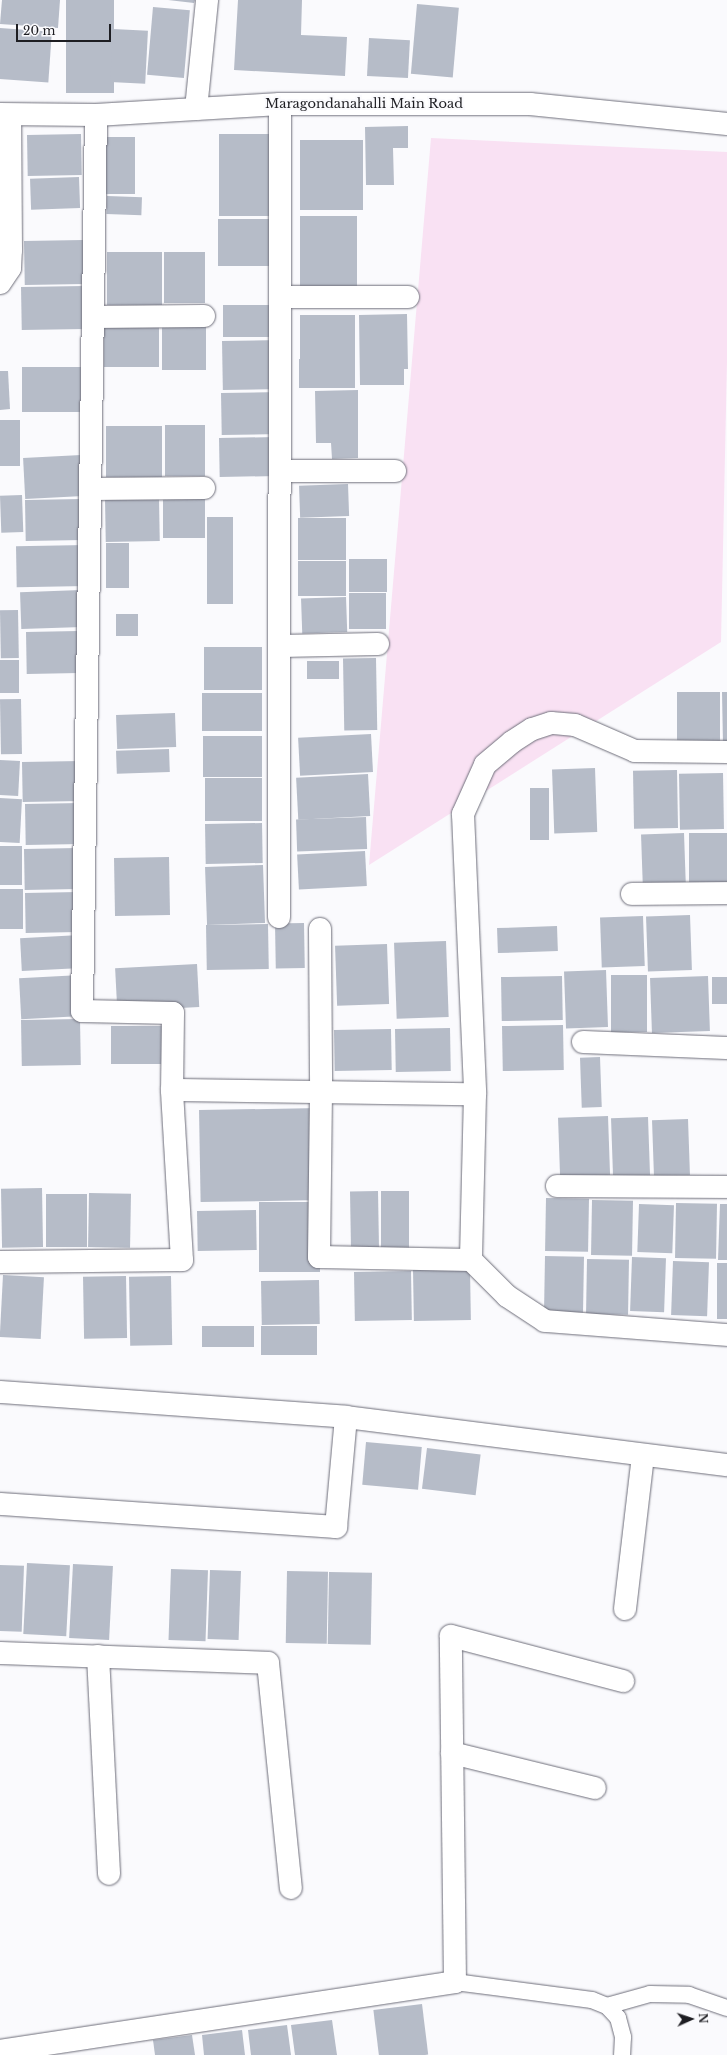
<!DOCTYPE html>
<style>
body{margin:0}
#map{position:relative;width:727px;height:2055px;overflow:hidden;background:#fafafd;font-family:"Libre Baskerville",serif}
div>[style]{position:absolute}
.green>*{inset:0;background:#f9e1f3}
.building>*{inset:0;background:#b6bcc8;transform-origin:0 0}
.roads{filter:drop-shadow(0 0 1px #6e6e7a) drop-shadow(0 0 1px #6e6e7a)}
.service>*{height:16px;margin:-8px;padding:0 8px;transform-origin:8px;border-radius:8px;background:#fff}
.minor>*{height:22px;margin:-11px;padding:0 11px;transform-origin:11px;border-radius:11px;background:#fff}
.tertiary>*{height:22px;margin:-11px;padding:0 11px;transform-origin:11px;border-radius:11px;background:#fff}
span{translate:-50% -50%;white-space:nowrap;text-align:center;line-height:1.15;-webkit-text-stroke:4px #fafafd;paint-order:stroke}
.street-label{font-size:13px;color:#1d1d22}
.north{position:absolute;left:671px;top:1999px;width:40px;height:40px;-webkit-text-stroke:3px #fafafd;paint-order:stroke;rotate:87deg;font-size:11px;font-weight:700;line-height:16px;text-align:center;color:#1d1d22}
.north::after{content:'';display:block;margin:auto;width:14px;height:18px;background:#1d1d22;clip-path:polygon(50% 0,100% 100%,50% 72%,0 100%)}
.scale{position:absolute;left:16px;top:24px;width:95px;height:18px;box-sizing:border-box;border:2px solid #1d1d22;border-top:0;padding-left:5px;font-size:12px;line-height:14px;white-space:nowrap;color:#1d1d22;-webkit-text-stroke:3px #fafafd;paint-order:stroke}
</style>
<div id="map">
<div class="green">
<div style="clip-path:polygon(431px 138px,727px 152px,727px 361px,721px 642px,369px 865px)"></div>
</div>
<div class="building">
<div style="clip-path:polygon(2px 0,60px 0,58px 28px,0 24px)"></div>
<div style="left:66px;top:0;width:48px;height:93px"></div>
<div style="clip-path:polygon(168px 0,195px 0,194px 3px)"></div>
<div style="clip-path:polygon(238px 0,302px 0,301px 35px,347px 37px,345px 76px,234px 70px)"></div>
<div style="left:417px;top:4px;width:42px;height:70px;rotate:5deg"></div>
<div style="left:153px;top:7px;width:37px;height:68px;rotate:5deg"></div>
<div style="left:0;top:28px;width:52px;height:51px;rotate:4deg"></div>
<div style="left:113px;top:29px;width:35px;height:53px;rotate:3deg"></div>
<div style="left:369px;top:38px;width:41px;height:38px;rotate:3deg"></div>
<div style="clip-path:polygon(408px 126px,408px 148px,393px 148px,394px 185px,366px 185px,365px 127px)"></div>
<div style="left:81px;top:134px;width:41px;height:54px;rotate:89deg"></div>
<div style="left:275px;top:134px;width:82px;height:56px;rotate:90deg"></div>
<div style="left:106px;top:137px;width:29px;height:57px"></div>
<div style="left:300px;top:140px;width:63px;height:70px"></div>
<div style="left:79px;top:177px;width:31px;height:49px;rotate:88deg"></div>
<div style="left:107px;top:196px;width:35px;height:18px;rotate:2deg"></div>
<div style="left:357px;top:216px;width:71px;height:57px;rotate:90deg"></div>
<div style="left:218px;top:219px;width:63px;height:47px"></div>
<div style="left:83px;top:240px;width:44px;height:59px;rotate:89deg"></div>
<div style="left:107px;top:252px;width:55px;height:53px"></div>
<div style="left:205px;top:252px;width:51px;height:41px;rotate:90deg"></div>
<div style="left:84px;top:286px;width:43px;height:63px;rotate:89deg"></div>
<div style="left:282px;top:305px;width:32px;height:59px;rotate:90deg"></div>
<div style="clip-path:polygon(407px 314px,408px 369px,404px 369px,404px 385px,360px 385px,359px 315px)"></div>
<div style="left:300px;top:315px;width:55px;height:44px"></div>
<div style="left:159px;top:326px;width:41px;height:55px;rotate:90deg"></div>
<div style="left:206px;top:327px;width:43px;height:44px;rotate:90deg"></div>
<div style="left:281px;top:340px;width:49px;height:59px;rotate:89deg"></div>
<div style="left:355px;top:359px;width:29px;height:56px;rotate:90deg"></div>
<div style="left:22px;top:367px;width:61px;height:45px"></div>
<div style="clip-path:polygon(0 371px,8px 371px,10px 409px,0 410px)"></div>
<div style="clip-path:polygon(358px 390px,358px 458px,332px 459px,331px 443px,316px 443px,315px 391px)"></div>
<div style="left:280px;top:392px;width:42px;height:59px;rotate:89deg"></div>
<div style="left:0;top:420px;width:20px;height:46px"></div>
<div style="left:165px;top:425px;width:40px;height:51px"></div>
<div style="left:106px;top:426px;width:56px;height:51px"></div>
<div style="left:276px;top:437px;width:39px;height:57px;rotate:89deg"></div>
<div style="left:81px;top:455px;width:41px;height:58px;rotate:87deg"></div>
<div style="left:348px;top:484px;width:32px;height:49px;rotate:88deg"></div>
<div style="left:22px;top:495px;width:37px;height:22px;rotate:88deg"></div>
<div style="left:159px;top:498px;width:43px;height:54px;rotate:89deg"></div>
<div style="left:82px;top:499px;width:41px;height:57px;rotate:89deg"></div>
<div style="left:163px;top:499px;width:42px;height:39px"></div>
<div style="left:207px;top:517px;width:26px;height:87px"></div>
<div style="left:298px;top:518px;width:48px;height:42px"></div>
<div style="left:129px;top:543px;width:45px;height:23px;rotate:90deg"></div>
<div style="left:86px;top:545px;width:41px;height:70px;rotate:89deg"></div>
<div style="left:349px;top:559px;width:38px;height:33px"></div>
<div style="left:346px;top:561px;width:35px;height:48px;rotate:90deg"></div>
<div style="left:81px;top:590px;width:37px;height:61px;rotate:88deg"></div>
<div style="left:386px;top:593px;width:36px;height:37px;rotate:90deg"></div>
<div style="left:346px;top:597px;width:35px;height:45px;rotate:88deg"></div>
<div style="left:18px;top:610px;width:48px;height:18px;rotate:89deg"></div>
<div style="left:138px;top:614px;width:22px;height:22px;rotate:90deg"></div>
<div style="left:78px;top:631px;width:42px;height:52px;rotate:89deg"></div>
<div style="left:204px;top:647px;width:58px;height:43px"></div>
<div style="left:376px;top:658px;width:72px;height:33px;rotate:89deg"></div>
<div style="left:0;top:660px;width:19px;height:33px"></div>
<div style="left:307px;top:661px;width:32px;height:18px"></div>
<div style="left:677px;top:692px;width:43px;height:54px"></div>
<div style="clip-path:polygon(722px 692px,727px 692px,727px 745px,723px 745px)"></div>
<div style="left:262px;top:693px;width:38px;height:60px;rotate:90deg"></div>
<div style="left:21px;top:699px;width:55px;height:21px;rotate:89deg"></div>
<div style="left:175px;top:713px;width:34px;height:59px;rotate:88deg"></div>
<div style="left:371px;top:734px;width:38px;height:73px;rotate:87deg"></div>
<div style="left:203px;top:736px;width:59px;height:41px"></div>
<div style="left:169px;top:749px;width:23px;height:53px;rotate:88deg"></div>
<div style="left:0;top:760px;width:20px;height:35px;rotate:3deg"></div>
<div style="left:80px;top:761px;width:40px;height:58px;rotate:89deg"></div>
<div style="left:595px;top:768px;width:64px;height:43px;rotate:88deg"></div>
<div style="left:677px;top:770px;width:58px;height:44px;rotate:89deg"></div>
<div style="left:723px;top:773px;width:56px;height:44px;rotate:89deg"></div>
<div style="left:368px;top:774px;width:42px;height:72px;rotate:87deg"></div>
<div style="left:262px;top:778px;width:43px;height:57px;rotate:90deg"></div>
<div style="left:530px;top:788px;width:19px;height:52px"></div>
<div style="left:0;top:798px;width:22px;height:44px;rotate:3deg"></div>
<div style="left:81px;top:803px;width:41px;height:56px;rotate:89deg"></div>
<div style="left:366px;top:817px;width:32px;height:70px;rotate:88deg"></div>
<div style="left:262px;top:823px;width:40px;height:57px;rotate:89deg"></div>
<div style="left:684px;top:833px;width:52px;height:43px;rotate:88deg"></div>
<div style="left:727px;top:833px;width:54px;height:38px;rotate:90deg"></div>
<div style="left:0;top:846px;width:22px;height:39px"></div>
<div style="left:77px;top:848px;width:41px;height:53px;rotate:89deg"></div>
<div style="left:365px;top:851px;width:35px;height:68px;rotate:87deg"></div>
<div style="left:169px;top:857px;width:58px;height:55px;rotate:89deg"></div>
<div style="left:263px;top:865px;width:58px;height:58px;rotate:88deg"></div>
<div style="left:0;top:889px;width:23px;height:40px"></div>
<div style="left:78px;top:892px;width:40px;height:53px;rotate:89deg"></div>
<div style="left:690px;top:915px;width:55px;height:44px;rotate:88deg"></div>
<div style="left:643px;top:916px;width:50px;height:43px;rotate:88deg"></div>
<div style="left:304px;top:923px;width:45px;height:29px;rotate:89deg"></div>
<div style="left:268px;top:924px;width:45px;height:62px;rotate:89deg"></div>
<div style="left:557px;top:926px;width:25px;height:60px;rotate:88deg"></div>
<div style="left:80px;top:935px;width:33px;height:60px;rotate:87deg"></div>
<div style="left:446px;top:941px;width:76px;height:52px;rotate:88deg"></div>
<div style="left:387px;top:944px;width:60px;height:52px;rotate:88deg"></div>
<div style="left:197px;top:964px;width:43px;height:82px;rotate:87deg"></div>
<div style="left:606px;top:970px;width:57px;height:42px;rotate:88deg"></div>
<div style="left:81px;top:975px;width:41px;height:62px;rotate:87deg"></div>
<div style="left:611px;top:975px;width:36px;height:57px"></div>
<div style="left:562px;top:976px;width:44px;height:61px;rotate:89deg"></div>
<div style="left:708px;top:976px;width:55px;height:58px;rotate:88deg"></div>
<div style="left:712px;top:977px;width:15px;height:27px"></div>
<div style="left:80px;top:1019px;width:46px;height:59px;rotate:89deg"></div>
<div style="left:563px;top:1025px;width:45px;height:61px;rotate:89deg"></div>
<div style="left:111px;top:1026px;width:62px;height:38px"></div>
<div style="left:450px;top:1028px;width:43px;height:55px;rotate:89deg"></div>
<div style="left:391px;top:1029px;width:41px;height:57px;rotate:89deg"></div>
<div style="left:600px;top:1057px;width:50px;height:20px;rotate:88deg"></div>
<div style="left:320px;top:1108px;width:92px;height:121px;rotate:89deg"></div>
<div style="left:608px;top:1116px;width:60px;height:50px;rotate:88deg"></div>
<div style="left:648px;top:1117px;width:61px;height:37px;rotate:88deg"></div>
<div style="left:688px;top:1119px;width:56px;height:36px;rotate:88deg"></div>
<div style="left:42px;top:1188px;width:59px;height:41px;rotate:89deg"></div>
<div style="left:378px;top:1191px;width:61px;height:28px;rotate:89deg"></div>
<div style="left:381px;top:1191px;width:28px;height:60px"></div>
<div style="left:89px;top:1193px;width:42px;height:54px;rotate:1deg"></div>
<div style="left:46px;top:1194px;width:41px;height:53px"></div>
<div style="left:546px;top:1198px;width:43px;height:53px;rotate:1deg"></div>
<div style="left:592px;top:1200px;width:41px;height:55px;rotate:1deg"></div>
<div style="left:259px;top:1202px;width:61px;height:70px"></div>
<div style="left:676px;top:1203px;width:41px;height:55px;rotate:1deg"></div>
<div style="left:639px;top:1204px;width:35px;height:48px;rotate:2deg"></div>
<div style="clip-path:polygon(720px 1204px,727px 1204px,727px 1260px,718px 1260px)"></div>
<div style="left:256px;top:1210px;width:40px;height:59px;rotate:89deg"></div>
<div style="left:545px;top:1256px;width:39px;height:56px;rotate:1deg"></div>
<div style="left:632px;top:1257px;width:34px;height:54px;rotate:2deg"></div>
<div style="left:587px;top:1259px;width:42px;height:55px;rotate:1deg"></div>
<div style="left:673px;top:1261px;width:36px;height:54px;rotate:2deg"></div>
<div style="left:717px;top:1263px;width:10px;height:56px"></div>
<div style="left:470px;top:1269px;width:51px;height:57px;rotate:89deg"></div>
<div style="left:411px;top:1271px;width:49px;height:57px;rotate:89deg"></div>
<div style="left:3px;top:1275px;width:41px;height:62px;rotate:3deg"></div>
<div style="left:126px;top:1276px;width:62px;height:43px;rotate:89deg"></div>
<div style="left:171px;top:1276px;width:69px;height:42px;rotate:89deg"></div>
<div style="left:319px;top:1280px;width:44px;height:58px;rotate:89deg"></div>
<div style="left:254px;top:1326px;width:21px;height:52px;rotate:90deg"></div>
<div style="left:317px;top:1326px;width:29px;height:56px;rotate:90deg"></div>
<div style="left:366px;top:1442px;width:56px;height:43px;rotate:5deg"></div>
<div style="left:427px;top:1448px;width:54px;height:41px;rotate:7deg"></div>
<div style="left:27px;top:1563px;width:43px;height:71px;rotate:3deg"></div>
<div style="left:73px;top:1564px;width:40px;height:74px;rotate:3deg"></div>
<div style="left:0;top:1565px;width:24px;height:66px;rotate:2deg"></div>
<div style="left:171px;top:1569px;width:37px;height:71px;rotate:2deg"></div>
<div style="left:210px;top:1570px;width:31px;height:69px;rotate:2deg"></div>
<div style="left:287px;top:1571px;width:41px;height:72px;rotate:1deg"></div>
<div style="left:329px;top:1572px;width:43px;height:72px;rotate:1deg"></div>
<div style="left:422px;top:2004px;width:51px;height:49px;rotate:83deg"></div>
<div style="clip-path:polygon(332px 2020px,337px 2055px,295px 2055px,291px 2025px)"></div>
<div style="clip-path:polygon(287px 2025px,291px 2055px,251px 2055px,248px 2030px)"></div>
<div style="clip-path:polygon(242px 2030px,245px 2055px,204px 2055px,202px 2035px)"></div>
<div style="clip-path:polygon(192px 2035px,195px 2055px,155px 2055px,153px 2040px)"></div>
</div>
<div class="roads">
<div class="service">
<div style="left:455px;top:1982px;width:138px;rotate:7.5deg"></div>
<div style="left:592px;top:2000px;width:16px;rotate:22deg"></div>
<div style="left:607px;top:2006px;width:16px;rotate:47deg"></div>
<div style="left:618px;top:2018px;width:20px;rotate:75deg"></div>
<div style="left:623px;top:2037px;width:18px;rotate:93deg"></div>
<div style="left:607px;top:2006px;width:45px;rotate:-15.6deg"></div>
<div style="left:650px;top:1994px;width:39px;rotate:1deg"></div>
<div style="left:689px;top:1995px;width:40px;rotate:18.9deg"></div>
</div>
<div class="minor">
<div style="left:196px;top:109px;width:110px;rotate:-84.2deg"></div>
<div style="left:96px;top:115px;width:896px;rotate:90.9deg"></div>
<div style="left:82px;top:1011px;width:91px;rotate:1.3deg"></div>
<div style="left:173px;top:1013px;width:77px;rotate:90.7deg"></div>
<div style="left:172px;top:1090px;width:303px;rotate:0.8deg"></div>
<div style="left:0;top:283px;width:18px;rotate:-56deg"></div>
<div style="left:10px;top:268px;width:18px;rotate:-87deg"></div>
<div style="left:11px;top:250px;width:135px;rotate:-90.4deg"></div>
<div style="left:280px;top:297px;width:128px"></div>
<div style="left:93px;top:317px;width:111px;rotate:-0.5deg"></div>
<div style="left:280px;top:471px;width:115px"></div>
<div style="left:90px;top:489px;width:114px;rotate:-0.5deg"></div>
<div style="left:280px;top:646px;width:98px;rotate:-1.2deg"></div>
<div style="left:727px;top:752px;width:92px;rotate:-179.4deg"></div>
<div style="left:635px;top:751px;width:65px;rotate:-156.6deg"></div>
<div style="left:575px;top:725px;width:24px;rotate:-175deg"></div>
<div style="left:551px;top:723px;width:20px;rotate:162deg"></div>
<div style="left:532px;top:729px;width:24px;rotate:147deg"></div>
<div style="left:512px;top:742px;width:35px;rotate:140deg"></div>
<div style="left:485px;top:765px;width:54px;rotate:114.2deg"></div>
<div style="left:463px;top:814px;width:280px;rotate:87.5deg"></div>
<div style="left:475px;top:1094px;width:166px;rotate:91.4deg"></div>
<div style="left:471px;top:1260px;width:51px;rotate:45deg"></div>
<div style="left:507px;top:1296px;width:45px;rotate:33.3deg"></div>
<div style="left:545px;top:1321px;width:183px;rotate:4.4deg"></div>
<div style="left:632px;top:894px;width:95px;rotate:-0.6deg"></div>
<div style="left:279px;top:917px;width:813px;rotate:-89.93deg"></div>
<div style="left:320px;top:929px;width:163px;rotate:89.6deg"></div>
<div style="left:321px;top:1092px;width:165px;rotate:90.7deg"></div>
<div style="left:319px;top:1257px;width:152px;rotate:1.1deg"></div>
<div style="left:583px;top:1042px;width:144px;rotate:2.4deg"></div>
<div style="left:557px;top:1186px;width:170px;rotate:0.3deg"></div>
<div style="left:0;top:1262px;width:182px;rotate:-0.6deg"></div>
<div style="left:182px;top:1260px;width:170px;rotate:-93.4deg"></div>
<div style="left:0;top:1392px;width:347px;rotate:4.1deg"></div>
<div style="left:346px;top:1417px;width:384px;rotate:7.2deg"></div>
<div style="left:0;top:1504px;width:337px;rotate:3.9deg"></div>
<div style="left:336px;top:1527px;width:110px;rotate:-84.8deg"></div>
<div style="left:625px;top:1609px;width:154px;rotate:-83.3deg"></div>
<div style="left:0;top:1653px;width:268px;rotate:2.1deg"></div>
<div style="left:268px;top:1663px;width:226px;rotate:84.2deg"></div>
<div style="left:98px;top:1656px;width:218px;rotate:87.1deg"></div>
<div style="left:452px;top:1753px;width:147px;rotate:13.8deg"></div>
<div style="left:0;top:2051px;width:460px;rotate:-8.6deg"></div>
<div style="left:455px;top:1982px;width:346px;rotate:-90.7deg"></div>
<div style="left:451px;top:1636px;width:178px;rotate:14.7deg"></div>
</div>
<div class="tertiary">
<div style="left:0;top:114px;width:96px;rotate:0.6deg"></div>
<div style="left:96px;top:115px;width:184px;rotate:-3.4deg"></div>
<div style="left:280px;top:104px;width:250px"></div>
<div style="left:530px;top:104px;width:198px;rotate:5.8deg"></div>
</div>
</div>
<div class="street-label">
<span style="left:364px;top:104px">Maragondanahalli Main Road</span>
</div>
<div class="north">N</div>
<div class="scale">20 m</div>
</div>
